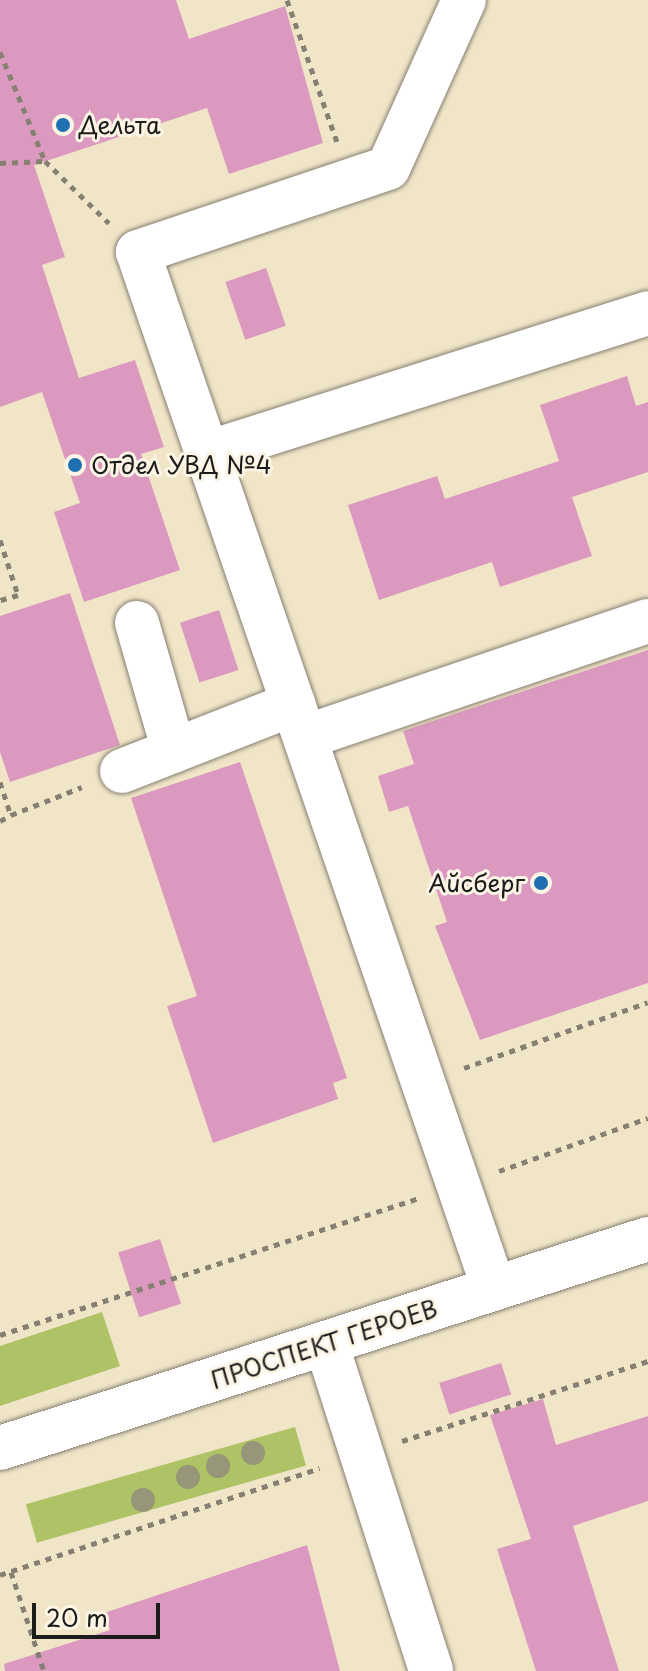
<!DOCTYPE html>
<meta charset="utf-8">
<style>
body{margin:0}
#map{position:relative;width:648px;height:1671px;overflow:hidden;background:#f1e5c8;font-family:"Playpen Sans",sans-serif}
div>[style]{position:absolute}
.green>*{inset:0;background:#aec266;transform-origin:0 0}
.building>*{inset:0;background:#db99bf;transform-origin:0 0}
.path>*{height:5px;margin-top:-2.5px;transform-origin:0;background:repeating-linear-gradient(90deg,#868072 0 6px,transparent 0 12px)}
.roads{filter:drop-shadow(0 0 2px #868072) drop-shadow(0 0 2px #868072)}
.minor>*{height:44px;margin:-22px;padding:0 22px;transform-origin:22px;border-radius:22px;background:#fff}
.trees>*{width:24px;height:24px;margin:-12px;border-radius:50%;background:#989678}
.dots>*{width:22px;height:22px;translate:-50% -50%;box-sizing:border-box;border:4px solid #fcf5e5;border-radius:50%}
span{translate:-50% -50%;white-space:nowrap;text-align:center;line-height:1.15;-webkit-text-stroke:6px #fcf5e5;paint-order:stroke}
.poi-label{font-size:24px;color:#1c1c1c}
.left{translate:0 -50%;text-align:left}
.right{translate:-100% -50%;text-align:right}
.street-label{font-size:24px;color:#1c1c1c}
.scale{position:absolute;left:32px;top:1603px;width:128px;height:36px;box-sizing:border-box;border:4px solid #1c1c1c;border-top:0;padding-left:10px;font-size:24px;line-height:28px;white-space:nowrap;color:#1c1c1c;-webkit-text-stroke:6px #fcf5e5;paint-order:stroke}
</style>
<div id="map">
<div class="green">
<div style="clip-path:polygon(102px 1312px,120px 1366px,0 1406px,0 1346px)"></div>
<div style="left:295px;top:1427px;width:40px;height:280px;rotate:74deg"></div>
</div>
<div class="building">
<div style="clip-path:polygon(0 0,176px 0,189px 39px,285px 6px,323px 143px,229px 174px,207px 108px,34px 165px,65px 257px,42px 265px,79px 378px,135px 360px,164px 447px,141px 454px,180px 570px,84px 602px,54px 512px,80px 503px,42px 392px,0 407px)"></div>
<div style="left:266px;top:268px;width:61px;height:43px;rotate:71deg"></div>
<div style="clip-path:polygon(627px 376px,636px 406px,648px 402px,648px 472px,572px 497px,592px 556px,500px 587px,492px 562px,379px 600px,348px 505px,437px 476px,445px 499px,559px 461px,540px 405px)"></div>
<div style="clip-path:polygon(70px 593px,120px 745px,10px 782px,0 752px,0 616px)"></div>
<div style="left:219px;top:610px;width:63px;height:41px;rotate:72deg"></div>
<div style="clip-path:polygon(648px 650px,648px 983px,480px 1040px,435px 926px,447px 922px,408px 806px,389px 812px,378px 776px,414px 764px,403px 731px)"></div>
<div style="clip-path:polygon(240px 762px,347px 1078px,333px 1083px,338px 1099px,213px 1143px,167px 1006px,197px 996px,131px 798px)"></div>
<div style="left:160px;top:1239px;width:68px;height:44px;rotate:72deg"></div>
<div style="left:501px;top:1363px;width:33px;height:65px;rotate:72deg"></div>
<div style="clip-path:polygon(543px 1399px,556px 1445px,648px 1416px,648px 1501px,573px 1526px,619px 1671px,536px 1671px,497px 1549px,531px 1539px,490px 1415px)"></div>
<div style="clip-path:polygon(307px 1545px,340px 1671px,5px 1671px,4px 1664px,110px 1630px,104px 1613px)"></div>
</div>
<div class="path">
<div style="left:287px;top:0;width:151px;rotate:70.6deg"></div>
<div style="left:0;top:52px;width:118px;rotate:67.6deg"></div>
<div style="left:45px;top:161px;width:89px;rotate:44.1deg"></div>
<div style="left:0;top:163px;width:45px;rotate:-2.5deg"></div>
<div style="left:0;top:540px;width:58px;rotate:71.9deg"></div>
<div style="left:18px;top:595px;width:19px;rotate:164deg"></div>
<div style="left:0;top:782px;width:35px;rotate:72deg"></div>
<div style="left:11px;top:815px;width:76px;rotate:-21.5deg"></div>
<div style="left:0;top:821px;width:13px;rotate:-29deg"></div>
<div style="left:464px;top:1068px;width:195px;rotate:-19.7deg"></div>
<div style="left:499px;top:1171px;width:158px;rotate:-19.6deg"></div>
<div style="left:0;top:1335px;width:439px;rotate:-18.1deg"></div>
<div style="left:402px;top:1441px;width:259px;rotate:-18deg"></div>
<div style="left:11px;top:1572px;width:104px;rotate:71.6deg"></div>
<div style="left:0;top:1575px;width:337px;rotate:-18.5deg"></div>
</div>
<div class="roads">
<div class="minor">
<div style="left:464px;top:0;width:184px;rotate:114.3deg"></div>
<div style="left:388px;top:168px;width:264px;rotate:161.4deg"></div>
<div style="left:138px;top:252px;width:1096px;rotate:71.05deg"></div>
<div style="left:207px;top:453px;width:463px;rotate:-17.6deg"></div>
<div style="left:137px;top:623px;width:133px;rotate:73.9deg"></div>
<div style="left:305px;top:737px;width:362px;rotate:-18.7deg"></div>
<div style="left:122px;top:771px;width:184px;rotate:-21.4deg"></div>
<div style="left:326px;top:1343px;width:344px;rotate:72.2deg"></div>
<div style="left:0;top:1448px;width:681px;rotate:-17.88deg"></div>
</div>
</div>
<div class="trees">
<div style="left:253px;top:1453px"></div>
<div style="left:218px;top:1466px"></div>
<div style="left:188px;top:1477px"></div>
<div style="left:143px;top:1500px"></div>
</div>
<div class="dots">
<div style="left:63px;top:125px;background:#1f6fb2"></div>
<div style="left:75px;top:465px;background:#1f6fb2"></div>
<div style="left:541px;top:883px;background:#1f6fb2"></div>
</div>
<div class="poi-label">
<span class="left" style="left:79px;top:125px">Дельта</span>
<span class="left" style="left:91px;top:465px">Отдел УВД №4</span>
<span class="right" style="left:525px;top:883px">Айсберг</span>
</div>
<div class="street-label">
<span style="left:324px;top:1344px;rotate:-18deg">ПРОСПЕКТ ГЕРОЕВ</span>
</div>
<div class="scale">20 m</div>
</div>
